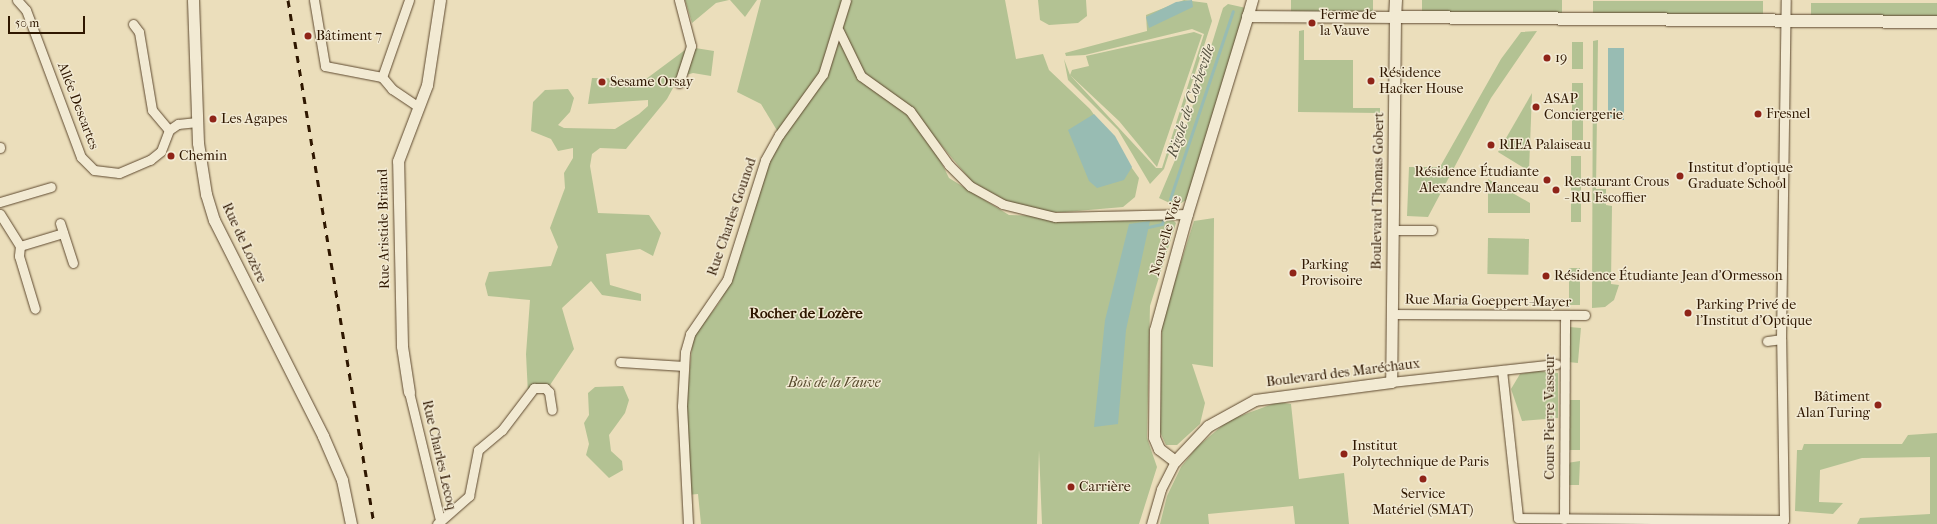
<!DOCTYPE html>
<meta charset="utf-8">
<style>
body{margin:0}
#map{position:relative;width:1937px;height:524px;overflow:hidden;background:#ebdebb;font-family:"IM FELL French Canon",serif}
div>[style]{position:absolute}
.green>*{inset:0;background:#b3c293;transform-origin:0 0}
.water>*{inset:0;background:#98bcb3;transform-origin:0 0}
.stream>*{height:3px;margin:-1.5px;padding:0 1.5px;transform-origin:1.5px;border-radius:1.5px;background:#98bcb3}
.roads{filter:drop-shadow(0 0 1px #5e492f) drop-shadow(0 0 1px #5e492f)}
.minor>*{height:9px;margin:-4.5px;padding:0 4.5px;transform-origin:4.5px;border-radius:4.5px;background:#f2ead3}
.tertiary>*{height:11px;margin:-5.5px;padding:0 5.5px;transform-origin:5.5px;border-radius:5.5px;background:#f2ead3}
.secondary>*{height:12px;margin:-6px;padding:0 6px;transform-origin:6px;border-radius:6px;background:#f2ead3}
.rail>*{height:3px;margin-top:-1.5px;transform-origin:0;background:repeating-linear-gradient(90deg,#2f1700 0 7px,transparent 0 14px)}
.dots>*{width:11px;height:11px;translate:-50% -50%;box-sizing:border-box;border:2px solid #f2ead3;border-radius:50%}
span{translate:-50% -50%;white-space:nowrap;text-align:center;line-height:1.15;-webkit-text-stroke:3px #f2ead3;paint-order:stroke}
.poi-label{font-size:14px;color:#2f1700}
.left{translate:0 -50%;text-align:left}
.right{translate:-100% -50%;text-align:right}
.street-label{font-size:14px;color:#2f1700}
.park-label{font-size:14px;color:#574a2c;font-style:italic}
.water-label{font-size:15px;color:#54513f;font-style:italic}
.neighbourhood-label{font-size:15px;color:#2f1700;font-weight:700}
.scale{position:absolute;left:8px;top:16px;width:77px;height:18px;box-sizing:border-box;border:2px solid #2f1700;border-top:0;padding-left:5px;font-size:12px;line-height:14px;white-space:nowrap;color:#2f1700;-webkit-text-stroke:3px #f2ead3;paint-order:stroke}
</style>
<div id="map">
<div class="green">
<div style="clip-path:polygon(685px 0,729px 0,716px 3px,692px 23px)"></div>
<div style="clip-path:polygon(730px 0,757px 0,745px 17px)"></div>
<div style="clip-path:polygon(761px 0,1005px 0,1016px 59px,1043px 54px,1049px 70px,1090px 109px,1139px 178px,1135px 197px,1123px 207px,1065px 212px,1040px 212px,1010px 203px,972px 182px,921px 121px,949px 178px,1009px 215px,1172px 219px,1176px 223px,1150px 306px,1147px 438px,1157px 467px,1139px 524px,1042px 524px,1039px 450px,1037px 524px,701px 524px,698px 494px,687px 495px,685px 418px,693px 337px,719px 303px,730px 281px,769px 161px,781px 137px,761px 104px,737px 92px)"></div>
<div style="clip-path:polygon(1038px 0,1086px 0,1087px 16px,1078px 23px,1049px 25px,1040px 20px)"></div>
<div style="clip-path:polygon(1184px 0,1207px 3px,1212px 21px,1164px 169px,1150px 184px,1118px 130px,1068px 80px,1064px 59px,1070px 75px,1072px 70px,1089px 66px,1086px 56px,1194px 32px,1202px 35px,1157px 167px,1119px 121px,1070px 75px,1156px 168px,1162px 168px,1204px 34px,1192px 29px,1085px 55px,1066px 56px,1065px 53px,1147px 31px,1146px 15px)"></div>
<div style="left:1291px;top:0;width:82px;height:13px"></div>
<div style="left:1422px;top:0;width:140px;height:14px"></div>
<div style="left:1593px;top:1px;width:170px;height:14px"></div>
<div style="left:1811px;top:3px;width:126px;height:15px"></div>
<div style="clip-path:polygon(1228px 4px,1246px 8px,1188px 199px,1176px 206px,1159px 198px,1178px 153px,1223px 8px)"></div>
<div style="clip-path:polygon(1304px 30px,1304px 60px,1353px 60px,1353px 108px,1380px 108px,1380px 113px,1298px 112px,1299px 31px)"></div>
<div style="clip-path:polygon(1537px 31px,1491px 98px,1428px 217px,1407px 216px,1409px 167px,1440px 167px,1501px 59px,1521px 32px)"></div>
<div style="clip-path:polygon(1598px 40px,1596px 189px,1606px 189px,1606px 205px,1612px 206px,1611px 284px,1619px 285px,1614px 300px,1605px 307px,1592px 308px,1593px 41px)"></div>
<div style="left:1572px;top:42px;width:11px;height:27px"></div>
<div style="clip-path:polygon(689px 47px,714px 51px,711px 76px,693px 73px,679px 77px,667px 99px,626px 149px,600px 148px,592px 154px,590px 166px,598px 213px,649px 215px,661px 233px,653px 256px,640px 249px,606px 254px,610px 285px,641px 294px,641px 301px,602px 295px,591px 281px,562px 308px,574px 349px,548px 388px,528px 394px,526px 354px,530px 300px,488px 296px,485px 284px,489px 272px,551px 266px,558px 247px,550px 228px,565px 188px,564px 173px,573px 158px,573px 148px,558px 151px,551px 139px,531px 131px,533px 102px,545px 90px,568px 89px,574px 98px,570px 112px,558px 125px,564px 128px,615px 129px,639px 114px,648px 106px,648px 100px,588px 104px,592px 78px,646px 79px)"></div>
<div style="left:1572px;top:83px;width:11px;height:57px"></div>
<div style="clip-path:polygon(1532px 93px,1529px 171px,1498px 152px)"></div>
<div style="left:1571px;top:156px;width:10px;height:66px"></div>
<div style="clip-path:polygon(1488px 179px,1530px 203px,1530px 213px,1488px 213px)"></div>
<div style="clip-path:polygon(1214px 218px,1213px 367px,1192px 364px,1205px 403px,1200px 424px,1177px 445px,1166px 445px,1160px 432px,1162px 322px,1194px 221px)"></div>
<div style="left:1488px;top:238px;width:41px;height:36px;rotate:1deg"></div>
<div style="left:1569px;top:268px;width:11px;height:37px"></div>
<div style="left:1569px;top:327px;width:12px;height:35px;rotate:5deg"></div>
<div style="clip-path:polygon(1539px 371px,1558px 373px,1558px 418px,1522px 421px,1511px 389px,1520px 374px)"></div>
<div style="clip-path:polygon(623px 386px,629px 400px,625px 413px,609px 435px,611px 451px,622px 461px,623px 470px,609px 478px,586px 455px,589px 444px,584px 423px,589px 415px,588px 393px,595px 387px)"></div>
<div style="left:1568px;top:400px;width:12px;height:50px"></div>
<div style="clip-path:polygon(1278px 402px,1291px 404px,1299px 479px,1344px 473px,1349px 524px,1295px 524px,1293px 506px,1208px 514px,1209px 524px,1160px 524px,1167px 496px,1181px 467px,1197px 447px,1229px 420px)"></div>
<div style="clip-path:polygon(1937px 433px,1937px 524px,1857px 524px,1860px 518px,1930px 514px,1930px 457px,1862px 458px,1820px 470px,1819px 502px,1843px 503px,1833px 514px,1795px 511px,1797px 450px,1802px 450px,1804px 444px,1902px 444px,1908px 435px)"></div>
<div style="clip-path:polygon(1580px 461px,1579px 485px,1567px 485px,1567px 463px)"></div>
</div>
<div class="water">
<div style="clip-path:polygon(1192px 0,1193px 7px,1149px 28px,1146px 17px,1176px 2px)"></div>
<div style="left:1608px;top:48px;width:16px;height:72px"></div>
<div style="clip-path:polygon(1094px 114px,1115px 136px,1132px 167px,1124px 180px,1097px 188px,1089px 181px,1068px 130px)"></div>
<div style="clip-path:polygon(1150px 221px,1126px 330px,1118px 424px,1094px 427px,1105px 320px,1129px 224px)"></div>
</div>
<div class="stream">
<div style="left:1170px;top:199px;width:198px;rotate:-71.5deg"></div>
<div style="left:1148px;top:227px;width:14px;rotate:-12deg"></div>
<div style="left:1162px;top:224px;width:7px;rotate:-74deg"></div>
</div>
<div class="roads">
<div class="minor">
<div style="left:17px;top:0;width:13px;rotate:48deg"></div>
<div style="left:26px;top:10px;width:157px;rotate:69.5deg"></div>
<div style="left:81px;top:157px;width:18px;rotate:45deg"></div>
<div style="left:94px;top:170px;width:25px;rotate:7deg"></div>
<div style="left:119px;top:173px;width:34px;rotate:-23deg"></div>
<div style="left:150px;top:160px;width:14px;rotate:-39deg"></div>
<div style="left:161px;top:151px;width:22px;rotate:-69deg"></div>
<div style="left:169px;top:130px;width:11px;rotate:-34deg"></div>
<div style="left:178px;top:124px;width:19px;rotate:-6deg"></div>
<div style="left:314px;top:0;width:67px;rotate:80.5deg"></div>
<div style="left:325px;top:66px;width:58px;rotate:10.9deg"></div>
<div style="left:409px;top:0;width:82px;rotate:109.3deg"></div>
<div style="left:382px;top:77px;width:16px;rotate:50deg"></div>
<div style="left:392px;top:89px;width:32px;rotate:34deg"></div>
<div style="left:133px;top:24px;width:10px;rotate:53deg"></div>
<div style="left:139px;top:32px;width:79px;rotate:80.5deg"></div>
<div style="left:152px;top:110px;width:26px;rotate:50deg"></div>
<div style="left:839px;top:31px;width:50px;rotate:63.9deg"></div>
<div style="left:861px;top:76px;width:60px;rotate:35.5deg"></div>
<div style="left:910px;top:111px;width:67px;rotate:54.2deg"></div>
<div style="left:949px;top:165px;width:30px;rotate:45deg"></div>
<div style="left:970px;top:186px;width:37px;rotate:29deg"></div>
<div style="left:1002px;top:204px;width:55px;rotate:13.8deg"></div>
<div style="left:1055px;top:217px;width:132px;rotate:-1.3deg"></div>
<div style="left:679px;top:83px;width:39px;rotate:-72deg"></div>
<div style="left:691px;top:46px;width:48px;rotate:-104.6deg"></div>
<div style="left:0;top:147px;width:1px;rotate:90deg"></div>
<div style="left:0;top:202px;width:53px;rotate:-16.4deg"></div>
<div style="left:0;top:214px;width:38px;rotate:58deg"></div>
<div style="left:20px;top:246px;width:10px;rotate:96deg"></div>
<div style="left:19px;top:256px;width:55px;rotate:73.2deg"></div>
<div style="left:60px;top:223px;width:42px;rotate:72deg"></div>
<div style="left:1392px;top:230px;width:40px"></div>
<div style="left:20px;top:246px;width:45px;rotate:-16.8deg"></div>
<div style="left:1392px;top:314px;width:193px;rotate:0.3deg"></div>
<div style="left:1767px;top:341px;width:14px;rotate:-8deg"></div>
<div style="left:620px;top:362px;width:64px;rotate:3.6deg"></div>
<div style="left:1502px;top:370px;width:149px;rotate:83.8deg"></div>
<div style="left:1518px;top:518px;width:266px;rotate:0.4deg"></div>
<div style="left:1784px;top:520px;width:181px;rotate:-90.9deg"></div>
<div style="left:1781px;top:339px;width:339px;rotate:-89.2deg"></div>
<div style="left:1391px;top:382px;width:166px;rotate:-6.2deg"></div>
<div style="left:409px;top:392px;width:132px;rotate:76.4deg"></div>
<div style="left:1564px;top:519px;width:204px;rotate:-89.7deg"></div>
<div style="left:437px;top:524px;width:43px;rotate:-41.2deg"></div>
<div style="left:469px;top:496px;width:47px;rotate:-78.9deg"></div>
<div style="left:478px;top:450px;width:31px;rotate:-40deg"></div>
<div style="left:502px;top:430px;width:53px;rotate:-52.7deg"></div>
<div style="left:534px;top:388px;width:11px"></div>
<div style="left:545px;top:388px;width:6px;rotate:45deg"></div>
<div style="left:549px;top:392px;width:18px;rotate:81deg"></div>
<div style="left:688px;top:524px;width:118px;rotate:-92.9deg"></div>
<div style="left:682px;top:406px;width:54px;rotate:-86.8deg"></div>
<div style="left:685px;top:352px;width:19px;rotate:-74deg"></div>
<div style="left:690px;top:334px;width:65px;rotate:-55.6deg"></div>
<div style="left:727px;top:280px;width:126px;rotate:-72.4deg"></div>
<div style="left:765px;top:160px;width:29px;rotate:-61deg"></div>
<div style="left:779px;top:135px;width:75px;rotate:-54.2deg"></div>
<div style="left:823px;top:74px;width:77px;rotate:-72.7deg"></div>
<div style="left:1151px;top:524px;width:36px;rotate:-74deg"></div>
<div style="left:1161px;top:489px;width:31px;rotate:-63deg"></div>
</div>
<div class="tertiary">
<div style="left:193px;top:0;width:143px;rotate:88deg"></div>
<div style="left:198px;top:143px;width:52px;rotate:81.1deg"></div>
<div style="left:206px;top:194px;width:27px;rotate:73deg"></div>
<div style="left:214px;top:220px;width:242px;rotate:63.2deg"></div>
<div style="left:323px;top:436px;width:48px;rotate:66.6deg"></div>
<div style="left:342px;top:480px;width:45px;rotate:78.4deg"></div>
<div style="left:1247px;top:16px;width:148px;rotate:0.4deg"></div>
<div style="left:1395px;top:17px;width:365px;rotate:90.6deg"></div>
<div style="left:1391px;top:382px;width:137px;rotate:172.5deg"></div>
<div style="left:1255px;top:400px;width:54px;rotate:151deg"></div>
<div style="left:1208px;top:426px;width:48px;rotate:133.3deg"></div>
<div style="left:1175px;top:461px;width:20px;rotate:-143deg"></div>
<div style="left:1159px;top:449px;width:13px;rotate:-113deg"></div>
<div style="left:1154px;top:437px;width:107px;rotate:-89.5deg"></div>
<div style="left:1155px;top:330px;width:120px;rotate:-74.6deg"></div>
<div style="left:1187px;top:214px;width:209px;rotate:-73deg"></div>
<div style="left:1248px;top:14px;width:15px;rotate:-74deg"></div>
<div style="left:409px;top:392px;width:47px;rotate:-98.7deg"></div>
<div style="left:402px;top:346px;width:185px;rotate:-91.2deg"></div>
<div style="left:398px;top:161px;width:81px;rotate:-69.1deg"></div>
<div style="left:427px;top:85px;width:86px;rotate:-81.3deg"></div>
</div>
<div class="secondary">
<div style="left:1396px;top:0;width:17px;rotate:93deg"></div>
<div style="left:1395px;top:17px;width:542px;rotate:0.53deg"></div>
</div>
</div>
<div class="rail">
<div style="left:288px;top:0;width:531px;rotate:80.68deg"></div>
</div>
<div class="dots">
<div style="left:1312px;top:23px;background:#8f2418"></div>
<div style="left:308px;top:36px;background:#8f2418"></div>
<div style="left:1547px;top:58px;background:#8f2418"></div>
<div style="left:1371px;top:81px;background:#8f2418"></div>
<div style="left:602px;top:82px;background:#8f2418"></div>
<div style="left:1536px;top:107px;background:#8f2418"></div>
<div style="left:1758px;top:114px;background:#8f2418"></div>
<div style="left:213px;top:119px;background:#8f2418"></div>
<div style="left:1491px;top:145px;background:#8f2418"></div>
<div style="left:171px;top:156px;background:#8f2418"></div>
<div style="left:1680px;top:176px;background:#8f2418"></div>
<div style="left:1547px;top:180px;background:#8f2418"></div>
<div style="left:1556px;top:190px;background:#8f2418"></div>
<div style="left:1293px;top:273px;background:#8f2418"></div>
<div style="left:1546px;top:276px;background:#8f2418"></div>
<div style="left:1688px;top:313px;background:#8f2418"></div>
<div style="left:1878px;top:405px;background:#8f2418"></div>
<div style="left:1344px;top:454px;background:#8f2418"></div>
<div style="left:1423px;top:479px;background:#8f2418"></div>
<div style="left:1071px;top:487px;background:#8f2418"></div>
</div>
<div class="poi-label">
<span class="left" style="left:1320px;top:23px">Ferme de<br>la Vauve</span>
<span class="left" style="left:316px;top:36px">Bâtiment 7</span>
<span class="left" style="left:1555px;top:58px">19</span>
<span class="left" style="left:1379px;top:81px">Résidence<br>Hacker House</span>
<span class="left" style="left:610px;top:82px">Sesame Orsay</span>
<span class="left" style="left:1544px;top:107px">ASAP<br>Conciergerie</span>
<span class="left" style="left:1766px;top:114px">Fresnel</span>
<span class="left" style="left:221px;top:119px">Les Agapes</span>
<span class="left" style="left:1499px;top:145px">RIEA Palaiseau</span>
<span class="left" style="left:179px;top:156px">Chemin</span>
<span class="left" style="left:1688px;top:176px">Institut d'optique<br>Graduate School</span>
<span class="right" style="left:1539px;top:180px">Résidence Étudiante<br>Alexandre Manceau</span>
<span class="left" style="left:1564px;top:190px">Restaurant Crous<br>- RU Escoffier</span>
<span class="left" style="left:1301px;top:273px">Parking<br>Provisoire</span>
<span class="left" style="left:1554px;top:276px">Résidence Étudiante Jean d'Ormesson</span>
<span class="left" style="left:1696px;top:313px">Parking Privé de<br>l’Institut d’Optique</span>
<span class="right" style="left:1870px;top:405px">Bâtiment<br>Alan Turing</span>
<span class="left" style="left:1352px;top:454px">Institut<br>Polytechnique de Paris</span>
<span class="left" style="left:1079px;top:487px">Carrière</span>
<span style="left:1423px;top:502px">Service<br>Matériel (SMAT)</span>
</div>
<div class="street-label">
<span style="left:78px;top:106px;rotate:69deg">Allée Descartes</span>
<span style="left:1378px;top:191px;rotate:-89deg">Boulevard Thomas Gobert</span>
<span style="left:732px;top:217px;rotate:-71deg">Rue Charles Gounod</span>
<span style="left:384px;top:229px;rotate:-91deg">Rue Aristide Briand</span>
<span style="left:1166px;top:236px;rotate:-74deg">Nouvelle Voie</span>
<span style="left:244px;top:243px;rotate:65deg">Rue de Lozère</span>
<span style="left:1488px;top:301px;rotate:1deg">Rue Maria Goeppert-Mayer</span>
<span style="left:1343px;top:373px;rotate:-7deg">Boulevard des Maréchaux</span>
<span style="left:1550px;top:417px;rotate:-90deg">Cours Pierre Vasseur</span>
<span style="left:439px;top:455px;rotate:77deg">Rue Charles Lecoq</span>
</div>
<div class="park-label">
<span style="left:834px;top:383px">Bois de la Vauve</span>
</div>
<div class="water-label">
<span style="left:1191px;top:101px;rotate:-71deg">Rigole de Corbeville</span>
</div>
<div class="neighbourhood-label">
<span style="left:806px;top:314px">Rocher de Lozère</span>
</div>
<div class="scale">50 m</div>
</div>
